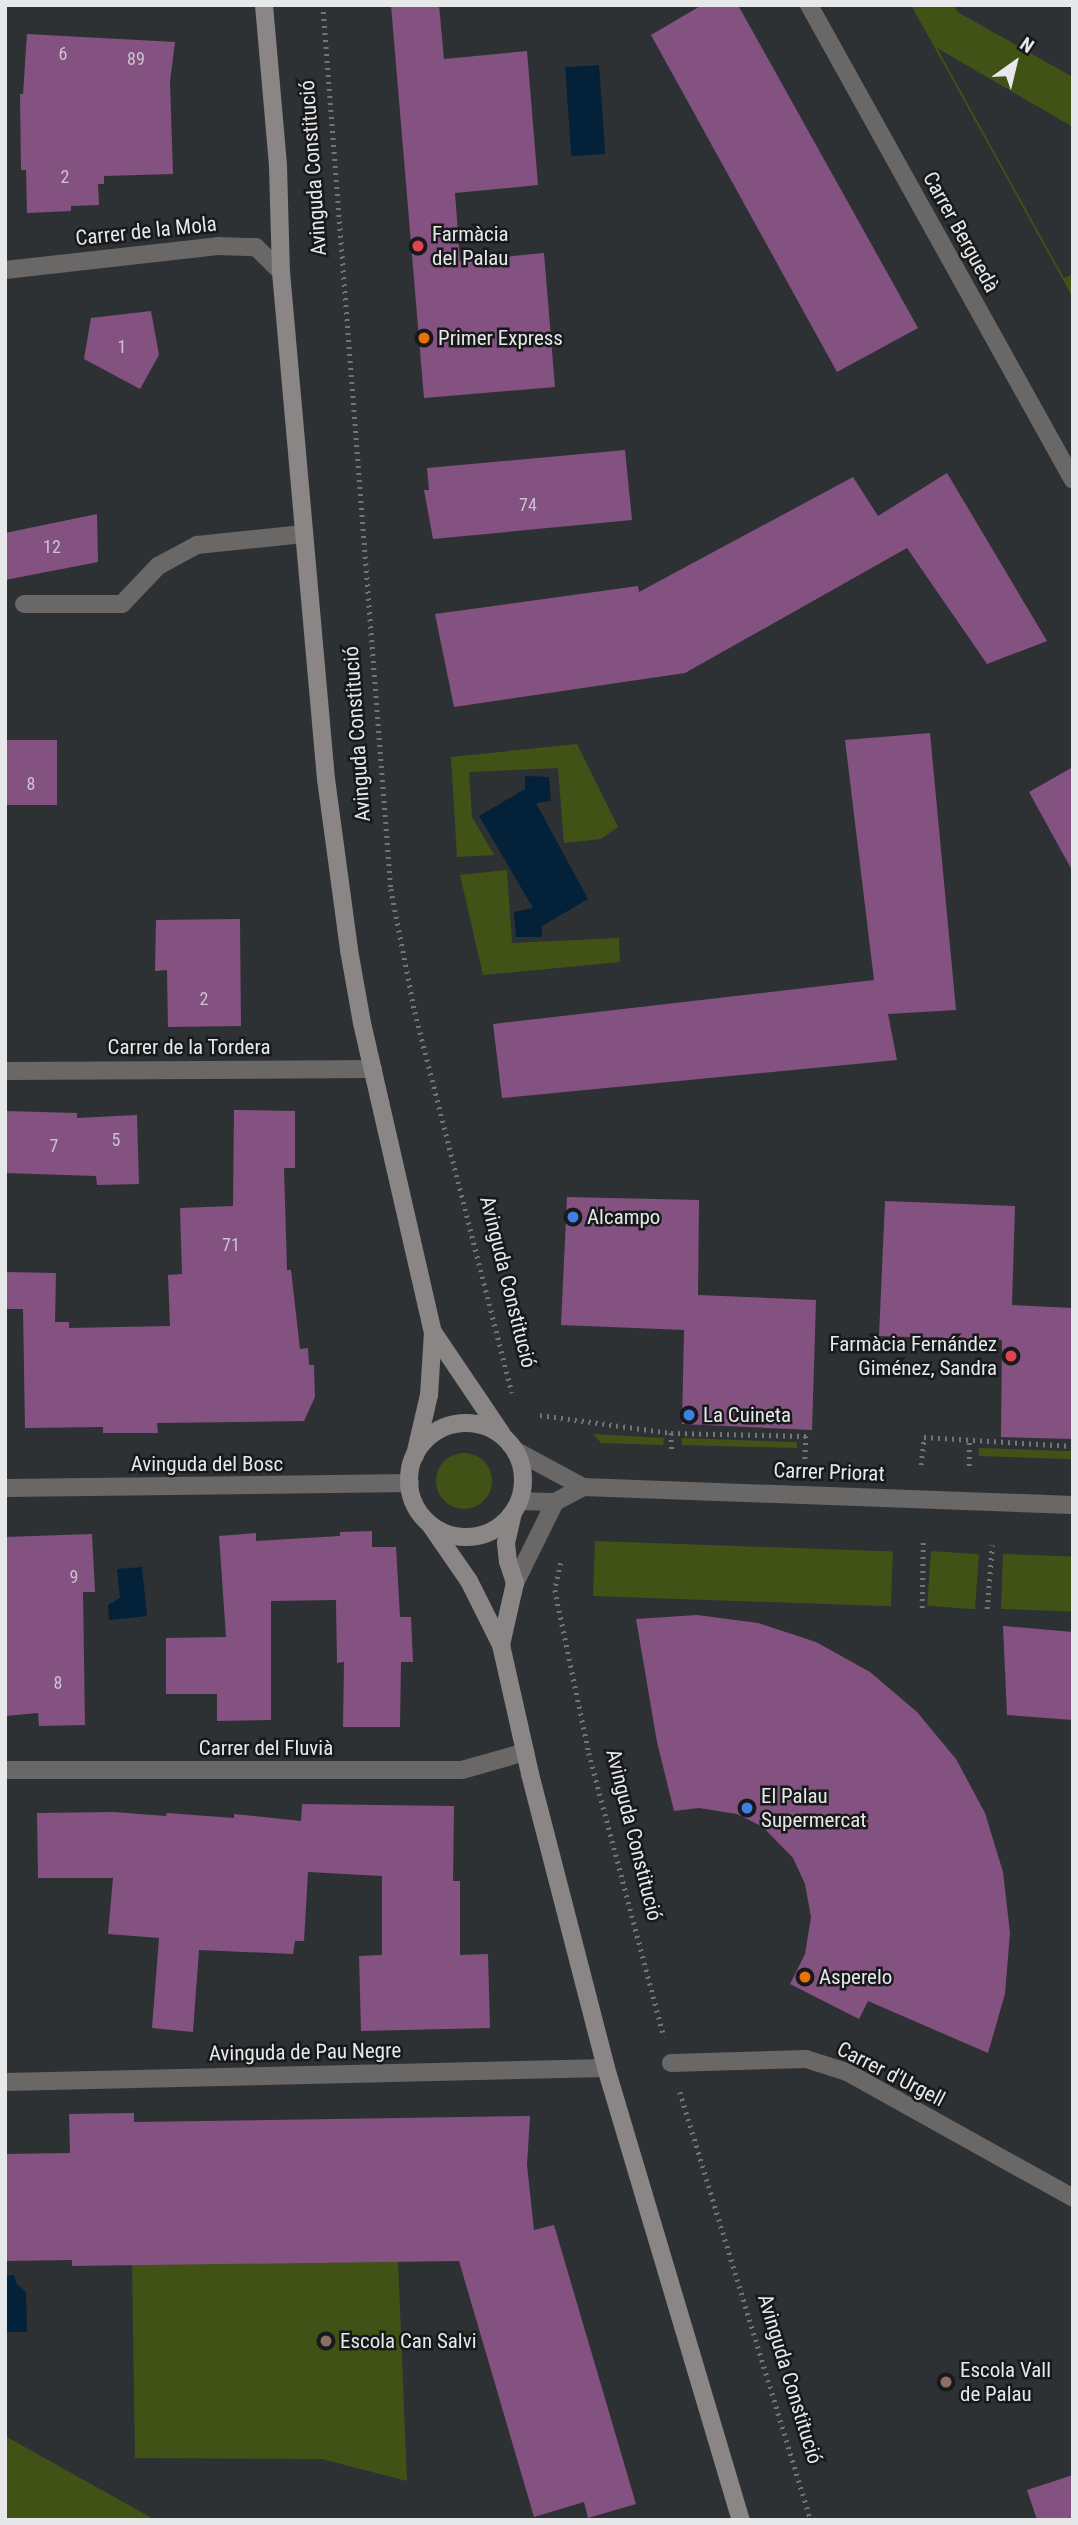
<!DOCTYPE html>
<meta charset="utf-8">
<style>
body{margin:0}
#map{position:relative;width:1078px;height:2525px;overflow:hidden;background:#2e3134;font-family:"Roboto Condensed",sans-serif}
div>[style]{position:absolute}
.green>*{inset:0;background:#415216;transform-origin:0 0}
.round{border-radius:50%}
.water>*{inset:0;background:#032138;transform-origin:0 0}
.building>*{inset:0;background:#835281;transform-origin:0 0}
.path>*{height:4.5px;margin-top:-2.25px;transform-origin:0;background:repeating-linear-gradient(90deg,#727477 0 2px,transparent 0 7px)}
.lane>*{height:18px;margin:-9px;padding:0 9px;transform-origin:9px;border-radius:9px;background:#6a6767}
.street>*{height:18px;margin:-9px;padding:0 9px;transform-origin:9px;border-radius:9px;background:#6a6767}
.secondary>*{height:18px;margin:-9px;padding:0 9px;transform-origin:9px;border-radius:9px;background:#898685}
.secondary>.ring{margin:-9px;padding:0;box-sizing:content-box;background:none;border:18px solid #898685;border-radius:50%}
.dots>*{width:19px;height:19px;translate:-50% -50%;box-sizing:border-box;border:4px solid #18191a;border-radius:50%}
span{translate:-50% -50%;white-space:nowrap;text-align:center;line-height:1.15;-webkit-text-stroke:5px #18191a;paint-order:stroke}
.number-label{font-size:18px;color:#cdc2d0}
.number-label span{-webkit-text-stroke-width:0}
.street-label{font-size:21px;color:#e6e8ea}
.poi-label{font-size:21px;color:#e6e8ea}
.left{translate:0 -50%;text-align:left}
.right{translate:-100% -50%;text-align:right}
.frame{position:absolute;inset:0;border:7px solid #e6e8ea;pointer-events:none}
.north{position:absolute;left:980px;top:28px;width:70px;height:70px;-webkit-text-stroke:5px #18191a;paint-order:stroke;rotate:34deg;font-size:19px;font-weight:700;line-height:28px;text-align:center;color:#e6e8ea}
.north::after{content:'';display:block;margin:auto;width:24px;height:32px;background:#e6e8ea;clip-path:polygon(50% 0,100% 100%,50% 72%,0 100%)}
</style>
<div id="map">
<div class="green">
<div style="clip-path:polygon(911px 5px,952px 5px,959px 13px,1073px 77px,1073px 127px,937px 48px,1064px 278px,1073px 274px,1073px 298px)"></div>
<div style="clip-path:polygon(577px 744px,618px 827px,601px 839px,564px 843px,558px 768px,469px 772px,472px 817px,494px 855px,457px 857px,451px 757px)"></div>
<div style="clip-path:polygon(507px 870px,512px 943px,619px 938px,620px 962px,483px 975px,460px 875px)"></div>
<div style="clip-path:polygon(593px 1434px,664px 1438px,663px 1445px,601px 1443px)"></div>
<div style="clip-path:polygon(682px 1438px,793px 1442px,797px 1442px,797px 1448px,682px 1445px)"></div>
<div style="left:979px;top:1448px;width:94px;height:8px;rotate:2deg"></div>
<div class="round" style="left:436px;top:1453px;width:56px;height:56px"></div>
<div style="left:595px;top:1541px;width:298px;height:55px;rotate:2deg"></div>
<div style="left:931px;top:1551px;width:48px;height:55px;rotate:4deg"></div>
<div style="left:1003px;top:1554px;width:70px;height:55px;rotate:2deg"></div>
<div style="clip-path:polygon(398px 2261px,407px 2481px,322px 2459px,135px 2458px,132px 2264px)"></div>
<div style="clip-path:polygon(5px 2436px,152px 2518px,153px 2520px,5px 2520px)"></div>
</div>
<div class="water">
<div style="left:599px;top:65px;width:89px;height:34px;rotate:86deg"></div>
<div style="clip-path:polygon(525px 776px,549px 777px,551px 801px,536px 803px,588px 899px,542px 926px,542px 937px,516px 937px,514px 912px,533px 908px,479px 816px,525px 789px)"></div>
<div style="clip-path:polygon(142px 1567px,147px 1616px,109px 1620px,108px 1605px,120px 1598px,117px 1569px)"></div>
<div style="clip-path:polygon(14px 2275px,17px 2284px,26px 2292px,27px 2332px,5px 2332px,5px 2276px)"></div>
</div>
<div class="building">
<div style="clip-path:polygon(391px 5px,439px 5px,444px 59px,527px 51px,538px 185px,455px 193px,460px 261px,544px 253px,555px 387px,424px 398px)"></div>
<div style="clip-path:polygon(702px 5px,738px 5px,918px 328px,837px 372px,651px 35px)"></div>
<div style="clip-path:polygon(27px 34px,175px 42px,170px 82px,173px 174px,104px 176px,104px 184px,98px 184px,99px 205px,71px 206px,71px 211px,27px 213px,26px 170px,21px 170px,20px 94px,23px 94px)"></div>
<div style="clip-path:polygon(151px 311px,159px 355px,140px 389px,84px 359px,91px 318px)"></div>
<div style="clip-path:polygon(625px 450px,632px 520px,433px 539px,424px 490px,429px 490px,427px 468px)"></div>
<div style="clip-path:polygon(947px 473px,1047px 641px,987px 664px,907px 548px,685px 673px,454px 707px,435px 614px,638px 586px,639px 592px,853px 477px,878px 516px)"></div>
<div style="clip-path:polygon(97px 514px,98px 562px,5px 580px,5px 533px)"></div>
<div style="clip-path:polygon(930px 733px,956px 1010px,888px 1014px,897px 1060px,502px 1098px,493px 1024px,874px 980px,845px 740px)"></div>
<div style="left:5px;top:740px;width:52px;height:65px"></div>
<div style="clip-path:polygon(1073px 767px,1073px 872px,1029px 792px)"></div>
<div style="clip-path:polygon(240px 919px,241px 1026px,168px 1027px,167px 970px,155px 971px,156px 920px)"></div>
<div style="clip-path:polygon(234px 1110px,295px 1111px,295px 1168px,284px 1168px,287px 1270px,291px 1270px,300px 1349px,308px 1348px,309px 1365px,314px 1365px,315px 1397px,304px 1421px,157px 1423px,158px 1433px,103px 1433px,103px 1427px,25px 1428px,23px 1309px,5px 1309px,5px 1272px,56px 1273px,55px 1322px,69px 1322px,69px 1328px,170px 1326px,168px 1275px,182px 1274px,180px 1208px,233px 1206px)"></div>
<div style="clip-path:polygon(5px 1111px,77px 1113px,77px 1118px,137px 1115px,139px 1184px,97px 1185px,96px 1176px,5px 1173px)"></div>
<div style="clip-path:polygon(567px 1197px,699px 1200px,698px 1295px,816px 1300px,812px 1430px,682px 1424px,684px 1330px,561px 1325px)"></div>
<div style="clip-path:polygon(885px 1201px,1015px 1206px,1012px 1305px,1073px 1308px,1073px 1439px,1001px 1437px,1002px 1340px,879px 1336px)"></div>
<div style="clip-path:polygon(372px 1531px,372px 1547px,396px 1547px,400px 1617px,411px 1617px,413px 1662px,401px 1662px,400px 1727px,343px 1727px,344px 1662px,337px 1663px,336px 1600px,271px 1601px,271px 1720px,217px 1721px,217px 1694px,166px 1694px,166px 1638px,226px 1637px,219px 1536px,256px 1533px,256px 1541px,340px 1536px,340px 1532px)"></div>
<div style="clip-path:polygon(92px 1534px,95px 1592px,83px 1592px,85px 1725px,39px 1726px,38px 1713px,5px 1716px,5px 1537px)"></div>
<div style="clip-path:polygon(697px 1615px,758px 1623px,816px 1642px,870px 1672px,917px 1712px,956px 1759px,985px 1813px,1003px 1872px,1010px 1933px,1005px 1994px,988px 2053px,868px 2001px,859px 2019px,790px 1984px,805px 1954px,811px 1917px,805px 1884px,793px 1858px,763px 1827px,737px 1814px,699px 1808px,674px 1811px,657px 1742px,636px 1619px)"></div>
<div style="clip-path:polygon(1003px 1626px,1073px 1632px,1073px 1720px,1007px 1715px)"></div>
<div style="clip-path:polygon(302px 1804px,454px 1806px,453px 1881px,460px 1881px,460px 1955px,488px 1954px,490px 2028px,361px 2031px,359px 1956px,382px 1955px,382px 1876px,308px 1872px,304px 1941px,295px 1941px,293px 1954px,199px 1950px,193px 2032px,152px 2028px,159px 1938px,108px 1934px,113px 1878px,38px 1878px,37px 1813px,113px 1812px,166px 1816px,167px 1813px,234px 1818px,234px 1814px,301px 1821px)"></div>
<div style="clip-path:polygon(134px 2113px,134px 2122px,530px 2116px,527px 2165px,534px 2230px,554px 2225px,636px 2504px,588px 2518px,584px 2502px,534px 2517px,459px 2261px,72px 2266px,72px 2260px,5px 2261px,5px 2154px,70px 2153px,69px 2114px)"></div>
<div style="clip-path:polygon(1073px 2475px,1073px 2520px,1037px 2520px,1027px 2490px)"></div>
</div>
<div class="path">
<div style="left:323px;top:5px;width:887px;rotate:85.6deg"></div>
<div style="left:391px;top:889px;width:125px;rotate:79deg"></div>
<div style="left:415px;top:1012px;width:393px;rotate:75.7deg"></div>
<div style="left:540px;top:1415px;width:132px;rotate:7.8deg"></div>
<div style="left:671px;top:1433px;width:135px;rotate:1.3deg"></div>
<div style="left:806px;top:1436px;width:23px;rotate:92deg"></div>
<div style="left:671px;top:1433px;width:20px;rotate:87deg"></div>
<div style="left:921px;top:1465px;width:28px;rotate:-84deg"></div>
<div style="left:924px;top:1437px;width:149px;rotate:3.5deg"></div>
<div style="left:969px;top:1466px;width:26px;rotate:-90deg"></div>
<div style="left:561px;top:1563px;width:28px;rotate:103deg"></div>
<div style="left:555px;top:1590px;width:167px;rotate:78.2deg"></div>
<div style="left:589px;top:1753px;width:294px;rotate:75.2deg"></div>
<div style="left:922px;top:1608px;width:66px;rotate:-89.1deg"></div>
<div style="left:987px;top:1609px;width:64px;rotate:-85.5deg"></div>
<div style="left:680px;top:2092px;width:448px;rotate:73deg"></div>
</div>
<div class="lane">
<div style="left:24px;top:604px;width:98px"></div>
<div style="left:122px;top:604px;width:52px;rotate:-46.5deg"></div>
<div style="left:158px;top:566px;width:44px;rotate:-28.3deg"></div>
<div style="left:197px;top:545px;width:107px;rotate:-5.9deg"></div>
</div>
<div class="street">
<div style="left:809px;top:5px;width:543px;rotate:60.94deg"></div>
<div style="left:5px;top:270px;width:214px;rotate:-6.4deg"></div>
<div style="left:218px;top:246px;width:38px;rotate:2deg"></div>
<div style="left:256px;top:247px;width:35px;rotate:45deg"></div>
<div style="left:5px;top:1071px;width:368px;rotate:-0.3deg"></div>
<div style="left:516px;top:1451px;width:76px;rotate:28.2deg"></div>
<div style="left:583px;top:1487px;width:490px;rotate:2.1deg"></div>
<div style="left:5px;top:1488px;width:405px;rotate:-0.7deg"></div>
<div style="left:520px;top:1501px;width:35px;rotate:2deg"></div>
<div style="left:555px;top:1502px;width:32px;rotate:-28deg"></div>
<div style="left:515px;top:1583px;width:90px;rotate:-63.7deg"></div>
<div style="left:5px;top:1770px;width:457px"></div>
<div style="left:462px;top:1770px;width:66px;rotate:-15.9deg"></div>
<div style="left:671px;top:2063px;width:135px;rotate:-1.7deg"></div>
<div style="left:806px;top:2059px;width:43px;rotate:17.6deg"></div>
<div style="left:847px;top:2072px;width:259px;rotate:29.1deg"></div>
<div style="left:5px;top:2082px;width:601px;rotate:-1.33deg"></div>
</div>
<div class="secondary">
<div style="left:264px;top:5px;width:162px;rotate:85deg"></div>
<div style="left:278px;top:166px;width:106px;rotate:88.4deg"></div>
<div style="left:281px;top:272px;width:509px;rotate:84.93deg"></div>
<div style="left:326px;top:779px;width:173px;rotate:82.3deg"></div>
<div style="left:349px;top:950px;width:74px;rotate:79.9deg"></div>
<div style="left:362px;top:1023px;width:317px;rotate:77.1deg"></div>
<div style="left:433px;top:1332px;width:63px;rotate:93.6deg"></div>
<div style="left:429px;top:1395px;width:62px;rotate:103.1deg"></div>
<div style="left:433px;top:1332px;width:122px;rotate:56deg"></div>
<div class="ring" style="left:409px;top:1423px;width:96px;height:96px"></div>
<div style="left:431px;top:1526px;width:67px;rotate:55.4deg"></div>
<div style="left:469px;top:1581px;width:72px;rotate:63.4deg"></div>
<div style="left:501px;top:1645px;width:132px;rotate:77.3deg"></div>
<div style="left:530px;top:1774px;width:304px;rotate:75.5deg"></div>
<div style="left:606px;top:2068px;width:472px;rotate:73.4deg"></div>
<div style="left:501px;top:1645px;width:64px;rotate:-77.3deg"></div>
<div style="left:515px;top:1583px;width:22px;rotate:-108deg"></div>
<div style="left:508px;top:1562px;width:19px;rotate:-96deg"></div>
<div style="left:506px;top:1543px;width:28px;rotate:-77deg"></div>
</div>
<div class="dots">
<div style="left:418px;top:246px;background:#e0444e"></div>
<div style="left:424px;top:338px;background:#e8710a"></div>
<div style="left:573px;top:1217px;background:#3f7fe0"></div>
<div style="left:1011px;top:1356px;background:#e0444e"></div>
<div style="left:689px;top:1415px;background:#3f7fe0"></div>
<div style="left:747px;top:1808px;background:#3f7fe0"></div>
<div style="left:805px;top:1977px;background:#e8710a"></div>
<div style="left:326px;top:2341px;background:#8d6e63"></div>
<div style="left:946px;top:2382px;background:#8d6e63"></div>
</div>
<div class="number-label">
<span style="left:63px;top:54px">6</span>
<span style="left:136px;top:59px">89</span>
<span style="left:65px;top:177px">2</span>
<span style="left:122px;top:347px">1</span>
<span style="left:528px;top:505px">74</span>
<span style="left:52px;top:547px">12</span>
<span style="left:31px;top:784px">8</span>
<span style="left:204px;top:999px">2</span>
<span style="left:116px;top:1140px">5</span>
<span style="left:54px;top:1146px">7</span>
<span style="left:231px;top:1245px">71</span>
<span style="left:74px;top:1577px">9</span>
<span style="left:58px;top:1683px">8</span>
</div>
<div class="street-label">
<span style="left:313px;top:168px;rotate:-94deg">Avinguda Constitució</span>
<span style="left:146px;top:231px;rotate:-6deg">Carrer de la Mola</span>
<span style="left:961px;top:232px;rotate:61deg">Carrer Berguedà</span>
<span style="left:357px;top:734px;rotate:-94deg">Avinguda Constitució</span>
<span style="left:189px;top:1047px">Carrer de la Tordera</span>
<span style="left:508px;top:1282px;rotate:76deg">Avinguda Constitució</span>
<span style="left:207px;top:1464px">Avinguda del Bosc</span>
<span style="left:829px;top:1472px;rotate:2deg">Carrer Priorat</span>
<span style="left:266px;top:1748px">Carrer del Fluvià</span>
<span style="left:634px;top:1835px;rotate:76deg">Avinguda Constitució</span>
<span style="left:305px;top:2052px;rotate:-1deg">Avinguda de Pau Negre</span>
<span style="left:891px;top:2074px;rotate:27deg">Carrer d'Urgell</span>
<span style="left:790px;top:2379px;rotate:73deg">Avinguda Constitució</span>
</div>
<div class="poi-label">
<span class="left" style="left:432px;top:246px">Farmàcia<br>del Palau</span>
<span class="left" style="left:438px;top:338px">Primer Express</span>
<span class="left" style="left:587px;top:1217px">Alcampo</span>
<span class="right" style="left:997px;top:1356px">Farmàcia Fernández<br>Giménez, Sandra</span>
<span class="left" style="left:703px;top:1415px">La Cuineta</span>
<span class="left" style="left:761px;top:1808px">El Palau<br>Supermercat</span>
<span class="left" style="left:819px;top:1977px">Asperelo</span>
<span class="left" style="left:340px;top:2341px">Escola Can Salvi</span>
<span class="left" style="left:960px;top:2382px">Escola Vall<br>de Palau</span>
</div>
<div class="frame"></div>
<div class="north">N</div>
</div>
